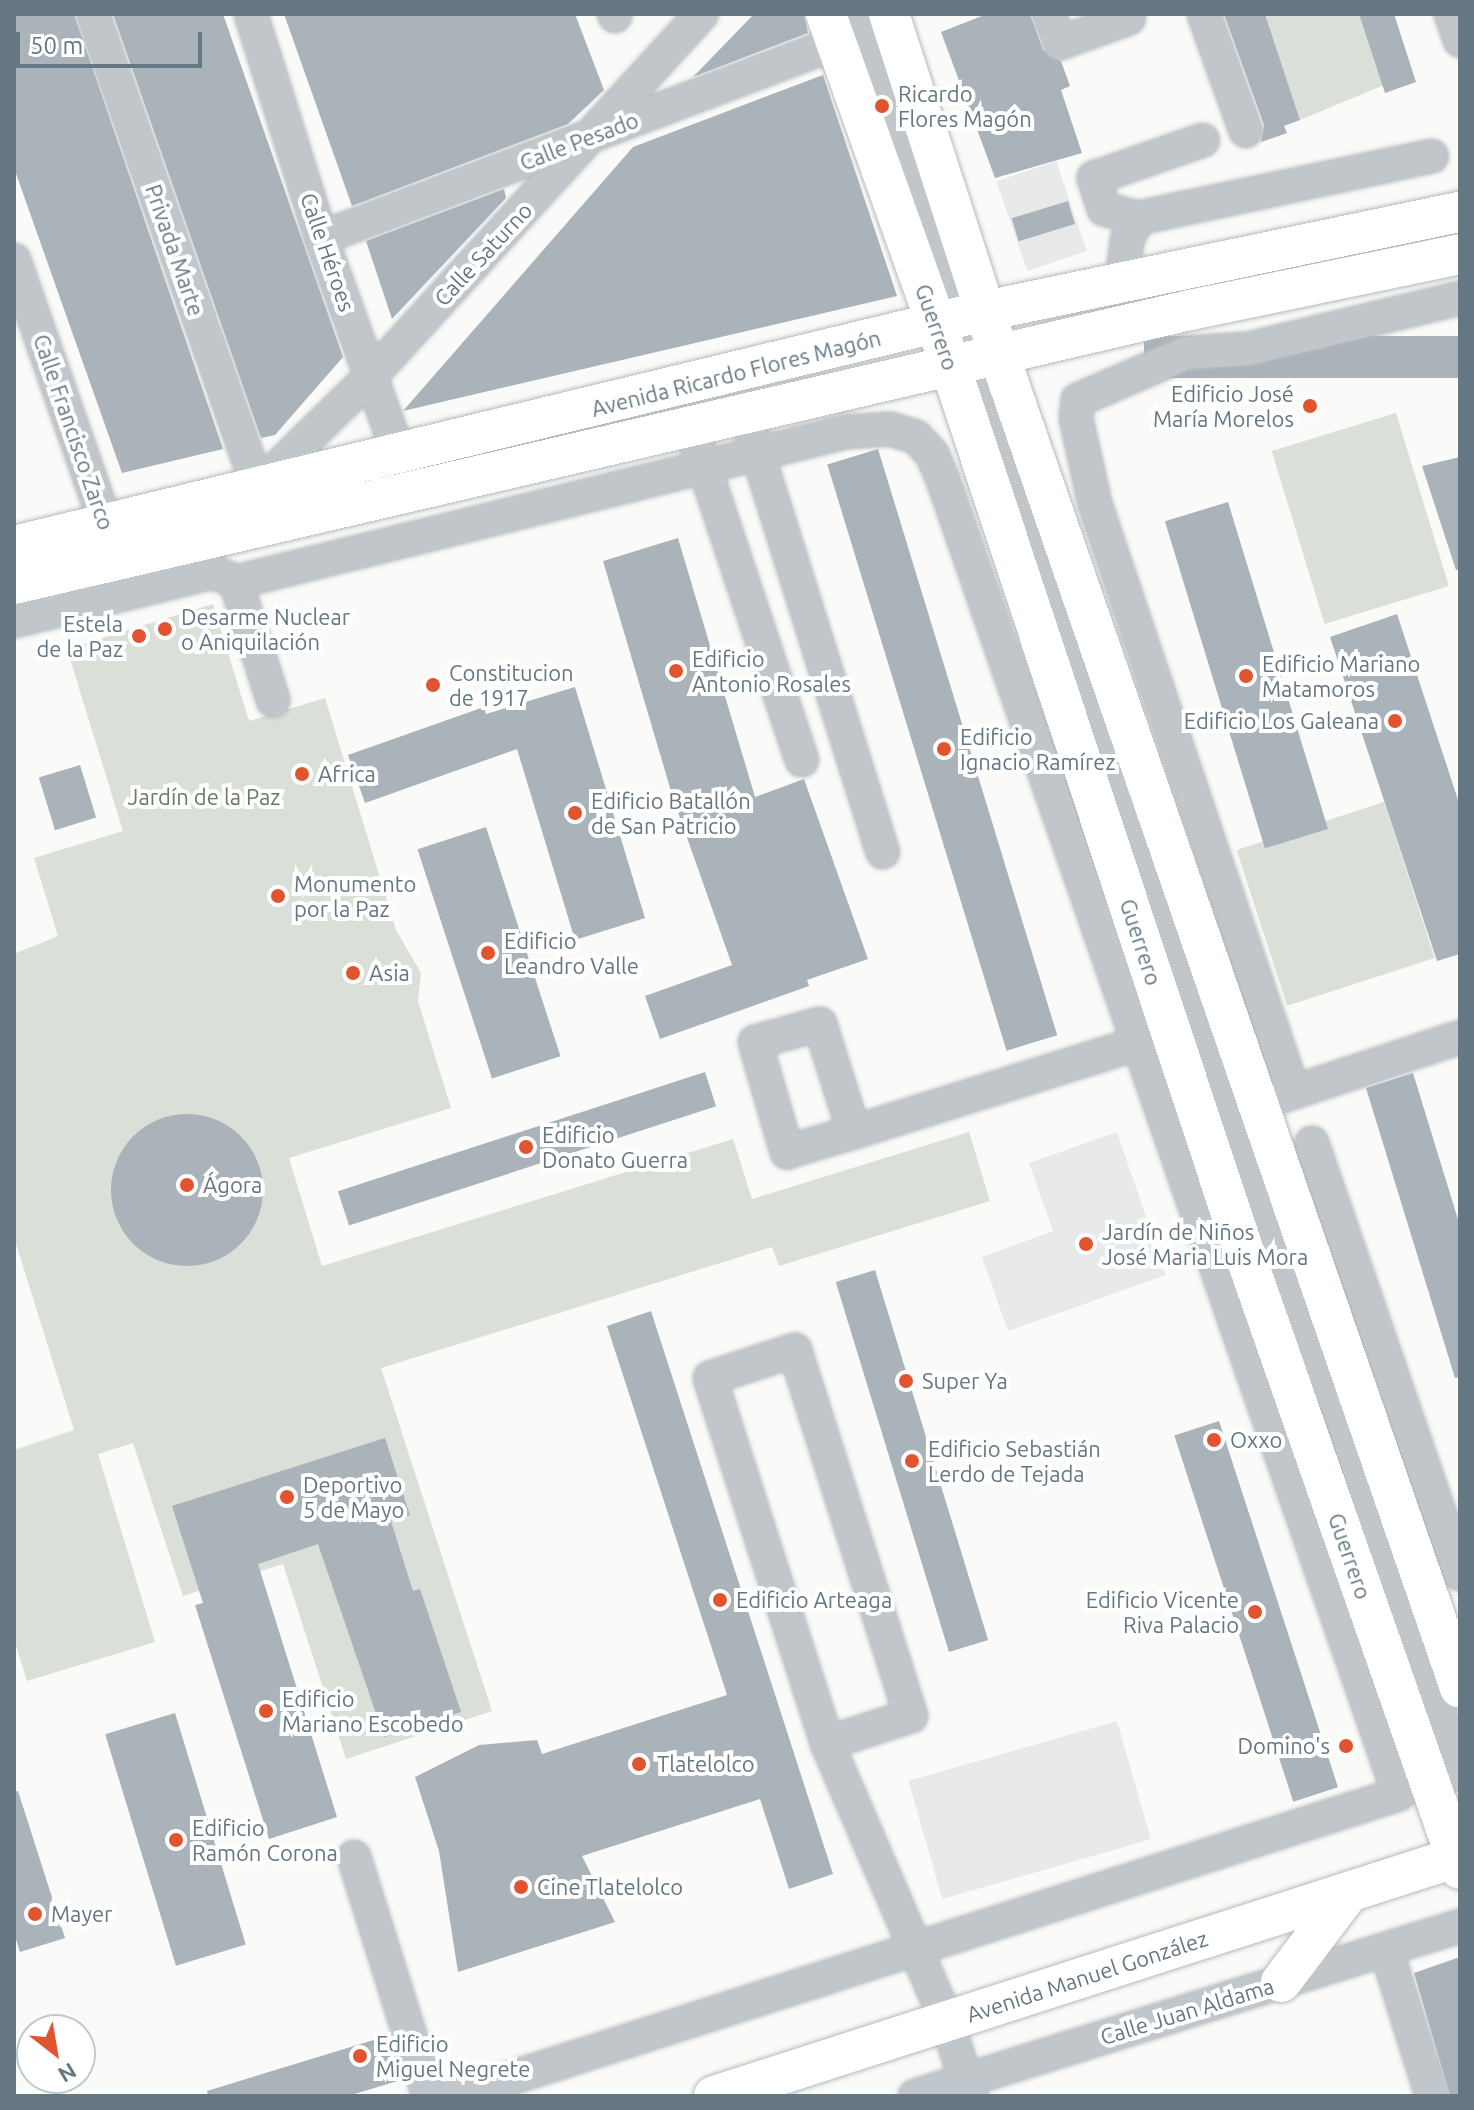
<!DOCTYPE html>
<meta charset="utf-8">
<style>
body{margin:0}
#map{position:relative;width:1474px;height:2110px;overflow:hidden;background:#fafaf8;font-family:Ubuntu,sans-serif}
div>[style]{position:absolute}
.built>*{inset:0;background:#e8e9e9;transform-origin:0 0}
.green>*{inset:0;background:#dadfd7;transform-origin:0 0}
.building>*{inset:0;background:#aab3b9;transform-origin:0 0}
.round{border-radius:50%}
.roads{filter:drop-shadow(0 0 2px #b5babe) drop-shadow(0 0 2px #b5babe)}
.minor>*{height:32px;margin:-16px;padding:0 16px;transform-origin:16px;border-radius:16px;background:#c1c6ca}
.major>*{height:40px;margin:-20px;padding:0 20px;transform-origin:20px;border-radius:20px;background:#fff}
.dots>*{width:22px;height:22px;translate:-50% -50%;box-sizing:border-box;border:4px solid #fff;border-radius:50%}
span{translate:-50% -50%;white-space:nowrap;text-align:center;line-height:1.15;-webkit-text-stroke:8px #fff;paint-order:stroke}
.poi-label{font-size:22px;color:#657782}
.left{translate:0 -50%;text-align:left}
.right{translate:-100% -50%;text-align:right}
.street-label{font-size:22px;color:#657782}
.park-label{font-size:22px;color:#697a64}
.frame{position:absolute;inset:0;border:16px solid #657782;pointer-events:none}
.north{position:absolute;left:16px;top:2014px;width:80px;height:80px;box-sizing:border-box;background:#fff;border:2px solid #c1c9cd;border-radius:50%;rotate:149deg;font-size:22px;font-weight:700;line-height:32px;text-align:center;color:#657782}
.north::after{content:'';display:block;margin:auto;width:28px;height:36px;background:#e25330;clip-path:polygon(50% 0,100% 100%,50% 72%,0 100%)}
.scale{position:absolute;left:16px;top:32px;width:186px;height:36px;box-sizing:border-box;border:4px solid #657782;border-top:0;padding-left:10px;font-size:24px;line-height:28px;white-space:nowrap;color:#657782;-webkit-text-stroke:6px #fff;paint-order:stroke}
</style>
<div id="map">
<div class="built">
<div style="left:1056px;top:161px;width:95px;height:63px;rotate:71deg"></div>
<div style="clip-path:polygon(1117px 1132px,1166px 1275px,1008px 1331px,982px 1257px,1053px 1231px,1029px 1163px)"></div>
<div style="left:1117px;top:1721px;width:123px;height:217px;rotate:74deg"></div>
</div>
<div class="green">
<div style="clip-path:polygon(1265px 14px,1360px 14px,1384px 85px,1300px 120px)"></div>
<div style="left:1396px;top:413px;width:181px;height:130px;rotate:73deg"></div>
<div style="clip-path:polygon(213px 604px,249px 721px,325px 698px,396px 930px,421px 973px,418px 1001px,451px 1108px,289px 1158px,322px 1266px,733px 1139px,752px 1199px,969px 1132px,990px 1201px,779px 1266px,772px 1247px,381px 1368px,492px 1711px,346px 1759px,283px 1564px,183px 1596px,133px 1443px,98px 1454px,155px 1642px,27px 1681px,14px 1639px,14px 1450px,74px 1430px,14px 1237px,14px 954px,58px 936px,34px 858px,123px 831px,67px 649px)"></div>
<div style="left:1384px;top:802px;width:164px;height:155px;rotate:72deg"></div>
</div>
<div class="building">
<div style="clip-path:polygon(14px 14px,74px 14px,223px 449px,122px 473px,14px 168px)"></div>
<div style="clip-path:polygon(113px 14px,223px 14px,343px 357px,275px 435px,261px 438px)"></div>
<div style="clip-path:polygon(284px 14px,575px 14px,604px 90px,568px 124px,352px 206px)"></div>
<div style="clip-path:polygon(754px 14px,804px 14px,808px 33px,693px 77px)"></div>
<div style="clip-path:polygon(987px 14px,1030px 14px,1043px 50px,1061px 61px,1070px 86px,1061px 90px,1082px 153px,995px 178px,941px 32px)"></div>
<div style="clip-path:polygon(1224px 14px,1265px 14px,1300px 120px,1284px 126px,1287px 133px,1261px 142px,1264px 125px)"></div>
<div style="clip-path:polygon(1359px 14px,1394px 14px,1416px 82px,1385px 93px)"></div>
<div style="clip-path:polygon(823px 75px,897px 296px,403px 411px,633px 147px)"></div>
<div style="clip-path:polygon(504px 189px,506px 198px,392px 319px,366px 241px)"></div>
<div style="left:1068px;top:201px;width:24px;height:59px;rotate:73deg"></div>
<div style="left:1460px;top:336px;width:42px;height:316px;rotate:90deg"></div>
<div style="left:878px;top:449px;width:613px;height:53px;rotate:73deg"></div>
<div style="clip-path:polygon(1460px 457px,1460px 570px,1456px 570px,1422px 466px)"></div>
<div style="left:1228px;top:502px;width:342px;height:66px;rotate:73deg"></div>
<div style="clip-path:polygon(678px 538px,755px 797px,804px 779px,868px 959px,807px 980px,809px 986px,660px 1039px,645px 996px,732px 965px,673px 798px,603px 561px)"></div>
<div style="clip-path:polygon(1397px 614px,1460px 806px,1460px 954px,1437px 961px,1330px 637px)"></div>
<div style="clip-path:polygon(575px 687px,645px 918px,575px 940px,517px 749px,365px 803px,348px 755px,484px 707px,486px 714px)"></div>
<div style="left:80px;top:765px;width:55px;height:43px;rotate:73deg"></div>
<div style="left:486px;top:827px;width:241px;height:72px;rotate:72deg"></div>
<div style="left:705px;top:1072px;width:36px;height:386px;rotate:72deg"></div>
<div style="clip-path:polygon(1413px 1073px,1460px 1226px,1460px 1377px,1455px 1378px,1366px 1088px)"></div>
<div class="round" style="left:111px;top:1114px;width:152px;height:152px"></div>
<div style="left:875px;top:1270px;width:387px;height:41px;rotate:73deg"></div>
<div style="clip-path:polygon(651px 1311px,833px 1874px,789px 1889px,760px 1799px,582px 1856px,615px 1922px,458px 1972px,439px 1851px,415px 1777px,479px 1745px,537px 1740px,542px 1754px,727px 1695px,607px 1326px)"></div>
<div style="left:1219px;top:1421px;width:385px;height:47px;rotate:72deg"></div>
<div style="clip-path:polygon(385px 1438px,410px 1515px,391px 1521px,413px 1591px,420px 1589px,461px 1712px,384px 1737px,318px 1544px,258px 1564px,337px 1817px,269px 1839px,195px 1605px,203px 1603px,172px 1506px)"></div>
<div style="left:175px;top:1713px;width:242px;height:73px;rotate:73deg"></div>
<div style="clip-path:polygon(18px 1791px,65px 1938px,20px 1952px,14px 1933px,14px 1792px)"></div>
<div style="clip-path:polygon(1460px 1957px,1460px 2096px,1450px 2096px,1414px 1973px)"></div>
<div style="clip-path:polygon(390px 2035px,404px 2079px,348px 2096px,208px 2096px,207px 2091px)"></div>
</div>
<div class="roads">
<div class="minor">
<div style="left:93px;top:14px;width:501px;rotate:70.77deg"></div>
<div style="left:258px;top:487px;width:158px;rotate:-44.5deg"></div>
<div style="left:371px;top:376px;width:490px;rotate:-47.6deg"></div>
<div style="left:251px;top:14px;width:235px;rotate:72.6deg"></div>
<div style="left:321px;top:238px;width:251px;rotate:70.2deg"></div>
<div style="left:614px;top:14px;width:2px;rotate:63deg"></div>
<div style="left:865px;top:14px;width:280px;rotate:71.9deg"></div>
<div style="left:952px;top:280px;width:39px;rotate:86deg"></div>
<div style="left:955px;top:319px;width:1027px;rotate:71.19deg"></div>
<div style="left:1286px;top:1291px;width:128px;rotate:65.4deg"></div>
<div style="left:1339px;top:1407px;width:386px;rotate:71.8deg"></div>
<div style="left:1049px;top:14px;width:31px;rotate:69deg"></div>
<div style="left:1060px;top:43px;width:73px;rotate:-19.9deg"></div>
<div style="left:1204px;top:14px;width:124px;rotate:70.3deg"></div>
<div style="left:1451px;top:14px;width:28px;rotate:71deg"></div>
<div style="left:1138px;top:218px;width:35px;rotate:-165deg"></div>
<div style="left:1104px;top:209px;width:33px;rotate:-108deg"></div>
<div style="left:1094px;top:178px;width:115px;rotate:-19.2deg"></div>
<div style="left:321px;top:238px;width:551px;rotate:-20.74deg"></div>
<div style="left:14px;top:260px;width:301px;rotate:70.8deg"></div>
<div style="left:1122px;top:282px;width:42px;rotate:-83.2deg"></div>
<div style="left:1127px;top:240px;width:25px;rotate:-63deg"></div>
<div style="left:1138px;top:218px;width:300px;rotate:-11.9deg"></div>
<div style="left:691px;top:427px;width:351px;rotate:71.6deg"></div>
<div style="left:752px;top:435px;width:437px;rotate:72.6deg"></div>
<div style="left:236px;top:582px;width:124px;rotate:72.6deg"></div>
<div style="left:14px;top:621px;width:205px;rotate:-13.8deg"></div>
<div style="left:213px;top:572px;width:25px;rotate:23deg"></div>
<div style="left:236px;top:582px;width:628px;rotate:-13.82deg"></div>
<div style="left:846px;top:432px;width:44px;rotate:-3.9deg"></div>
<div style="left:890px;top:429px;width:27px;rotate:17deg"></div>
<div style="left:916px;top:437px;width:23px;rotate:47deg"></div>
<div style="left:932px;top:454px;width:25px;rotate:67deg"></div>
<div style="left:942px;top:477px;width:1394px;rotate:70.86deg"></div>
<div style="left:1399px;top:1794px;width:991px;rotate:162.26deg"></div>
<div style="left:1293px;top:1091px;width:619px;rotate:-108.64deg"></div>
<div style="left:1095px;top:504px;width:88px;rotate:-102.5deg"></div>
<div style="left:1076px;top:418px;width:18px;rotate:-84deg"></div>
<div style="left:1078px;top:400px;width:118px;rotate:-23.5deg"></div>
<div style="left:1186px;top:353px;width:62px;rotate:-3.7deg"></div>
<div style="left:1248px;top:349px;width:218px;rotate:-13.5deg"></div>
<div style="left:1273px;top:1099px;width:197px;rotate:-18.3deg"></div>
<div style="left:854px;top:1132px;width:113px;rotate:-107.5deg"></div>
<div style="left:820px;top:1024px;width:67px;rotate:164.5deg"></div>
<div style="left:755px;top:1042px;width:115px;rotate:73.8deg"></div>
<div style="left:787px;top:1152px;width:70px;rotate:-16.6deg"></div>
<div style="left:854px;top:1132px;width:295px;rotate:-17.3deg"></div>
<div style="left:1312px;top:1143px;width:456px;rotate:71deg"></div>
<div style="left:827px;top:1743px;width:88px;rotate:-17.8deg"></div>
<div style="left:911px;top:1716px;width:384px;rotate:-107.6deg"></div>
<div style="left:795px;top:1350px;width:89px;rotate:161.8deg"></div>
<div style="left:710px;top:1378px;width:383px;rotate:72.2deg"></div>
<div style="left:827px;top:1743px;width:303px;rotate:66.7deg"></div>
<div style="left:947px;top:2021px;width:79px;rotate:72.3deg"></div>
<div style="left:354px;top:1857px;width:250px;rotate:72.6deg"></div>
<div style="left:1386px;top:1949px;width:154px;rotate:72.6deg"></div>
<div style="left:915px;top:2096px;width:571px;rotate:-17.32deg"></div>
</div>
<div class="major">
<div style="left:826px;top:14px;width:328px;rotate:70.4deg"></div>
<div style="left:936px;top:323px;width:972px;rotate:71.66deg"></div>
<div style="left:1242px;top:1246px;width:660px;rotate:70.71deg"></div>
<div style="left:889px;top:14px;width:358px;rotate:72.1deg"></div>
<div style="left:999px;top:355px;width:1410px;rotate:70.92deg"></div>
<div style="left:14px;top:546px;width:999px;rotate:-13.61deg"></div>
<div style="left:985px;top:311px;width:485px;rotate:-11.8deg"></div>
<div style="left:14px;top:584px;width:1207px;rotate:-13.12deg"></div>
<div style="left:1190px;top:310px;width:276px;rotate:-11.7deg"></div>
<div style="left:1281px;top:1982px;width:113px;rotate:-52.9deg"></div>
<div style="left:714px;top:2096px;width:784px;rotate:-17.83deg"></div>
</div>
</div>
<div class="dots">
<div style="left:882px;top:106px;background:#e25330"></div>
<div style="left:1310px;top:406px;background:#e25330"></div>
<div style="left:165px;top:629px;background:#e25330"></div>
<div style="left:139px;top:636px;background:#e25330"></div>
<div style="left:676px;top:671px;background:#e25330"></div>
<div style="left:1246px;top:676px;background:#e25330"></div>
<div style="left:433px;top:685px;background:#e25330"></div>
<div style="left:1395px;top:721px;background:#e25330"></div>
<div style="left:944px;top:749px;background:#e25330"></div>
<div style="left:302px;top:774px;background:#e25330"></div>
<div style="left:575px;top:813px;background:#e25330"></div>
<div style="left:278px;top:896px;background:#e25330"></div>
<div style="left:488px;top:953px;background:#e25330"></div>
<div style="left:353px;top:973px;background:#e25330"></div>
<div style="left:526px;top:1147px;background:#e25330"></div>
<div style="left:187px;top:1185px;background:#e25330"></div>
<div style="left:1086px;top:1244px;background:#e25330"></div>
<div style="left:906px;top:1381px;background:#e25330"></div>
<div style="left:1214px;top:1440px;background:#e25330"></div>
<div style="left:912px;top:1461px;background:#e25330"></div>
<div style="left:287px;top:1497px;background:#e25330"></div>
<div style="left:720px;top:1600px;background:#e25330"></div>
<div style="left:1255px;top:1612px;background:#e25330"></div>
<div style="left:266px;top:1711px;background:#e25330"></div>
<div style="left:1346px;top:1746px;background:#e25330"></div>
<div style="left:639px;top:1764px;background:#e25330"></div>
<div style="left:176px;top:1840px;background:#e25330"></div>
<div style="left:521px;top:1887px;background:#e25330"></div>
<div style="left:35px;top:1914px;background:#e25330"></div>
<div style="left:360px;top:2056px;background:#e25330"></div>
</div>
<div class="poi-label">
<span class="left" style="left:898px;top:106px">Ricardo<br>Flores Magón</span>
<span class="right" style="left:1294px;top:406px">Edificio José<br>María Morelos</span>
<span class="left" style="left:181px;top:629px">Desarme Nuclear<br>o Aniquilación</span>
<span class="right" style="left:123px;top:636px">Estela<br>de la Paz</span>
<span class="left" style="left:692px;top:671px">Edificio<br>Antonio Rosales</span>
<span class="left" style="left:1262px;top:676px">Edificio Mariano<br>Matamoros</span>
<span class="left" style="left:449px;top:685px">Constitucion<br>de 1917</span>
<span class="right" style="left:1379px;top:721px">Edificio Los Galeana</span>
<span class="left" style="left:960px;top:749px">Edificio<br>Ignacio Ramírez</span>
<span class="left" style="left:318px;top:774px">Africa</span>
<span class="left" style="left:591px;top:813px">Edificio Batallón<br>de San Patricio</span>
<span class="left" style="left:294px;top:896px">Monumento<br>por la Paz</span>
<span class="left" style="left:504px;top:953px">Edificio<br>Leandro Valle</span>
<span class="left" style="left:369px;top:973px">Asia</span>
<span class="left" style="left:542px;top:1147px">Edificio<br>Donato Guerra</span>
<span class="left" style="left:203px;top:1185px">Ágora</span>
<span class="left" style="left:1102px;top:1244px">Jardín de Niños<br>José Maria Luis Mora</span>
<span class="left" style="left:922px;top:1381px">Super Ya</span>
<span class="left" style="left:1230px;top:1440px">Oxxo</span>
<span class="left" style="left:928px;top:1461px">Edificio Sebastián<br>Lerdo de Tejada</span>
<span class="left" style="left:303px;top:1497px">Deportivo<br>5 de Mayo</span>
<span class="right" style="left:1239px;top:1612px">Edificio Vicente<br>Riva Palacio</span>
<span class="left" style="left:736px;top:1600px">Edificio Arteaga</span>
<span class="left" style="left:282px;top:1711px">Edificio<br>Mariano Escobedo</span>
<span class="right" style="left:1330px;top:1746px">Domino's</span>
<span class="left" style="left:657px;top:1764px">Tlatelolco</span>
<span class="left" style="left:192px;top:1840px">Edificio<br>Ramón Corona</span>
<span class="left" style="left:537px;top:1887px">Cine Tlatelolco</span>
<span class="left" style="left:51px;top:1914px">Mayer</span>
<span class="left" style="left:376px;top:2056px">Edificio<br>Miguel Negrete</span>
</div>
<div class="street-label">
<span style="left:579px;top:141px;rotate:-21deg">Calle Pesado</span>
<span style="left:175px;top:250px;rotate:71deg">Privada Marte</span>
<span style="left:328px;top:252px;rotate:71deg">Calle Héroes</span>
<span style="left:483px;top:254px;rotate:-47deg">Calle Saturno</span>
<span style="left:937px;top:327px;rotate:71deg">Guerrero</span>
<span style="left:736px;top:373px;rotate:-14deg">Avenida Ricardo Flores Magón</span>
<span style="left:74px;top:432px;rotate:71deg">Calle Francisco Zarco</span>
<span style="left:1141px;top:942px;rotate:72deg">Guerrero</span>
<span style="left:1350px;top:1556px;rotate:71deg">Guerrero</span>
<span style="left:1087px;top:1976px;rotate:-18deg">Avenida Manuel González</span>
<span style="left:1187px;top:2011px;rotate:-17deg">Calle Juan Aldama</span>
</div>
<div class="park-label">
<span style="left:204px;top:797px">Jardín de la Paz</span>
</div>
<div class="frame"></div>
<div class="north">N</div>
<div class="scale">50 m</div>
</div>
